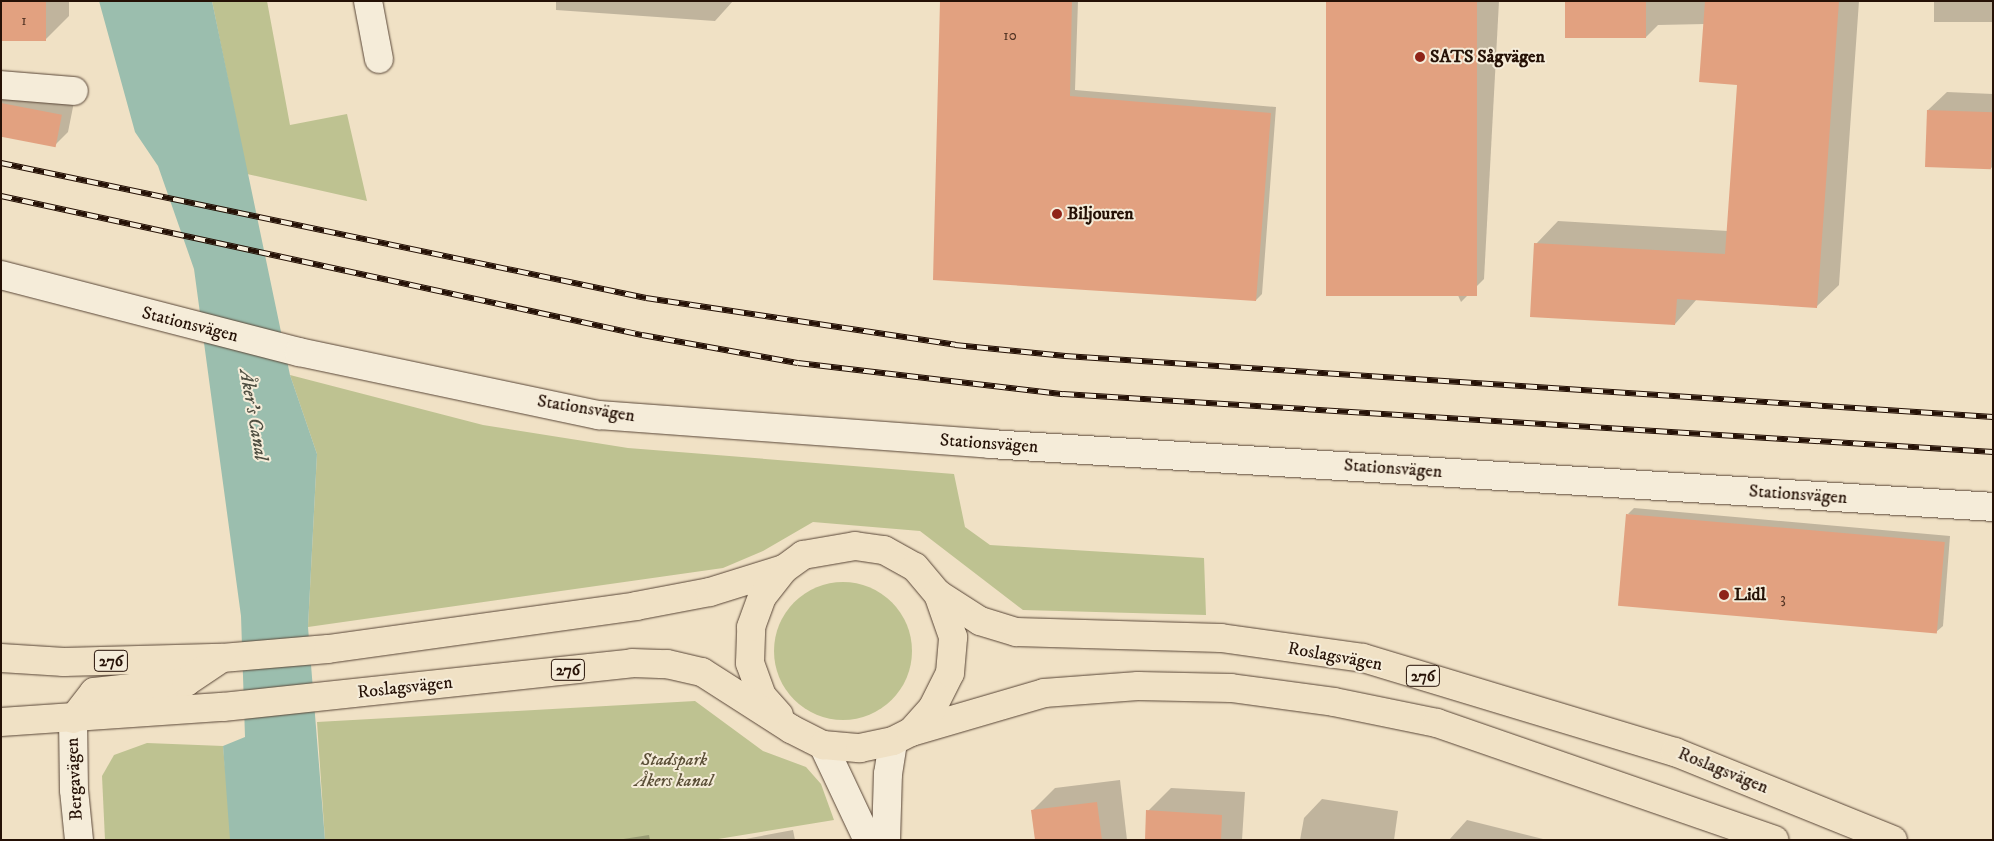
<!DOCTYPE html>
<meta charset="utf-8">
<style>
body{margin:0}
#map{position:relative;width:1994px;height:841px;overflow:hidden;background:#f0e1c5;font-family:"IM FELL DW Pica",serif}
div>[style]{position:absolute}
.green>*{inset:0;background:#bec291}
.round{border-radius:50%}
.water>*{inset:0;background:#9bbeae}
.shadow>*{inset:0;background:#0003;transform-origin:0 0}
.building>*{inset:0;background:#e2a180;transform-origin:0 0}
.roads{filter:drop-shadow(0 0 1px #584536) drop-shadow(0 0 1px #584536)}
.minor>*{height:28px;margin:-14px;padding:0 14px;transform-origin:14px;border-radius:14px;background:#f5ecd9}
.major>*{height:28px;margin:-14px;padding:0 14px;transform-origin:14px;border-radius:14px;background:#f0e1c5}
.rail>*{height:5.5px;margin-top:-2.75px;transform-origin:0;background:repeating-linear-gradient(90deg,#f5ecd9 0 11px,#251106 0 22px);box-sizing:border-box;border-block:1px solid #251106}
.dots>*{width:14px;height:14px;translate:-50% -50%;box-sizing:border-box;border:2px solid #f5ecd9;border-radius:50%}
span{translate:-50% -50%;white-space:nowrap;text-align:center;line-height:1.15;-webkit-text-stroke:4px #f5ecd9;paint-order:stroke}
.number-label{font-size:15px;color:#543524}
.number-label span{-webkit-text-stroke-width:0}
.shield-label span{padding:1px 4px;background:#f5ecd9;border:1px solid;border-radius:4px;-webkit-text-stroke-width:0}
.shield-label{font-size:16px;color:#251106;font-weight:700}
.poi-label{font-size:18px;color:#251106;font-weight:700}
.left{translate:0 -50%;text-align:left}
.street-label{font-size:18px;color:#251106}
.park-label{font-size:18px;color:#5b4f37;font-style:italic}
.water-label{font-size:19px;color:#4e4e41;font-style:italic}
.frame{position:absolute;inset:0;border:2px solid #251106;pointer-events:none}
</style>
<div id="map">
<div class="green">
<div style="clip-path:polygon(212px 1px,267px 1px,290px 125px,347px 114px,367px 201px,247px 174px)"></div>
<div style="clip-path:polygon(290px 375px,483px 425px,628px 448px,954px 474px,965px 527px,990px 545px,1204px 558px,1206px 615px,1023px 610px,920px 531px,813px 522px,763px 551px,723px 568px,308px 627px,317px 454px)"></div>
<div class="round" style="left:774px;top:582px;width:138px;height:138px"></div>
<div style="clip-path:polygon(695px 701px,763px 751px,806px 767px,821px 784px,834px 820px,712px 840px,325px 840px,317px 722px)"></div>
<div style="clip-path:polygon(147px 743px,223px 746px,232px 840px,105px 840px,102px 776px,114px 755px)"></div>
</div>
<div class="water">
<div style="clip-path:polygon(99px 1px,212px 1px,290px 375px,317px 454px,308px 627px,325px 840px,230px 840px,223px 746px,245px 737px,241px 616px,194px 269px,158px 166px,135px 132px)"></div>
</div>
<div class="shadow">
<div style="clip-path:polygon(1px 1px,69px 1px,69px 16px,46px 39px)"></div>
<div style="clip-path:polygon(556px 1px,733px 1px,715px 21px,556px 10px)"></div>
<div style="clip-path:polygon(941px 1px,1078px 1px,1075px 90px,1276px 107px,1262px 294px,1256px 300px)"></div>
<div style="clip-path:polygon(1327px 1px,1499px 1px,1484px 279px,1461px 302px)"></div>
<div style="clip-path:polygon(1566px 1px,1859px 1px,1839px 285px,1816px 307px,1697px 299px,1675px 324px,1536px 244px,1558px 221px,1728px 231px,1738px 84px,1705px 24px,1658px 25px,1646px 37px)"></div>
<div style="left:1934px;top:1px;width:59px;height:21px"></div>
<div style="clip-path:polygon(1px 89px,74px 102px,68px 132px,55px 145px,1px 135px)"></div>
<div style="clip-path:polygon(1947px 92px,1993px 94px,1993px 169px,1928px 110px)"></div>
<div style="clip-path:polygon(1634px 508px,1950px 536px,1943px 626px,1936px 632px,1628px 514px)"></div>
<div style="clip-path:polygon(1120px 780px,1127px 840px,1036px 840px,1032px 811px,1055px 788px)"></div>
<div style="clip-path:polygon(1171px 788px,1245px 792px,1242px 840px,1146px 840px,1148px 811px)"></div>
<div style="clip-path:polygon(1322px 799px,1398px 811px,1394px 840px,1300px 840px,1304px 818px)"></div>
<div style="clip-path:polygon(1467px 820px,1543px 839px,1543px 840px,1449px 840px)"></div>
<div style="clip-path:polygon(793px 830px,795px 840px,740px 840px)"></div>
<div style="clip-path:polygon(649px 835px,650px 840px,617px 840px)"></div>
</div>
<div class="building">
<div style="left:1px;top:1px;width:45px;height:40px"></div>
<div style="clip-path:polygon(940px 1px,1072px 1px,1070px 96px,1271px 113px,1256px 301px,933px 280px)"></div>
<div style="left:1326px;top:1px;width:151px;height:295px"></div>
<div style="left:1565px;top:1px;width:81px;height:37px"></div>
<div style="clip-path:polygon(1705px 1px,1839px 1px,1817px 308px,1677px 299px,1675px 325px,1530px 317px,1534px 243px,1725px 254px,1737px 85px,1699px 82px)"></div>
<div style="left:1px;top:103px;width:62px;height:33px;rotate:11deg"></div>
<div style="left:1927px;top:110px;width:66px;height:57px;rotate:2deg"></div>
<div style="left:1626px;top:514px;width:320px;height:92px;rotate:5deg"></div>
<div style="clip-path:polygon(1097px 802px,1102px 840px,1035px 840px,1031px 810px)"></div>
<div style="clip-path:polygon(1146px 810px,1222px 815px,1221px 840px,1145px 840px)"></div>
</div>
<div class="roads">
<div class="minor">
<div style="left:368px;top:1px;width:59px;rotate:79.3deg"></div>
<div style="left:1px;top:85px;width:73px;rotate:4.7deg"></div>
<div style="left:1px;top:275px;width:308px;rotate:14.5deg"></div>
<div style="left:299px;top:352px;width:307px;rotate:11.9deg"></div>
<div style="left:599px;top:415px;width:392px;rotate:4.2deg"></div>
<div style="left:990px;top:444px;width:1005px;rotate:3.59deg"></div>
<div style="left:73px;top:719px;width:71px;rotate:89.2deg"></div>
<div style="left:74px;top:790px;width:50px;rotate:84.3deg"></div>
<div style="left:823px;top:745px;width:105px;rotate:64.7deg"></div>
<div style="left:886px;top:840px;width:66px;rotate:-88.3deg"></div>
<div style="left:888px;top:774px;width:33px;rotate:-81deg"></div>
</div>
<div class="major">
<div style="left:1px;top:658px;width:63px;rotate:3.6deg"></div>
<div style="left:64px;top:662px;width:158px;rotate:-1.5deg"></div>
<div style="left:222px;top:658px;width:106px;rotate:-4.9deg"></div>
<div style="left:328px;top:649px;width:311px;rotate:-7.9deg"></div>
<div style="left:636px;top:606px;width:75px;rotate:-10.7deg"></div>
<div style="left:710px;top:592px;width:77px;rotate:-17.3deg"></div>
<div style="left:779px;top:715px;width:25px;rotate:-132deg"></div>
<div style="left:762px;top:696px;width:35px;rotate:-110deg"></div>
<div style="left:750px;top:663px;width:36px;rotate:-88deg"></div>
<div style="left:751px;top:627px;width:32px;rotate:-70deg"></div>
<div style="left:762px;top:597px;width:36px;rotate:-52deg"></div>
<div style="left:784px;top:569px;width:24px;rotate:-36deg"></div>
<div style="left:803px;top:555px;width:53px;rotate:-9.8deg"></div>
<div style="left:855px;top:546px;width:29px;rotate:8deg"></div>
<div style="left:884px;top:550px;width:35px;rotate:29deg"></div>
<div style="left:915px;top:567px;width:35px;rotate:50deg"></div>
<div style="left:938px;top:594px;width:50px;rotate:32.7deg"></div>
<div style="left:980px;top:621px;width:38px;rotate:17deg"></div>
<div style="left:1016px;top:632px;width:205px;rotate:1.7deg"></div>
<div style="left:1221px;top:638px;width:143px;rotate:8deg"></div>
<div style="left:1363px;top:658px;width:326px;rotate:16.8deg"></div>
<div style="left:1675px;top:752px;width:235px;rotate:22deg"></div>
<div style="left:73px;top:719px;width:34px;rotate:-52deg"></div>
<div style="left:94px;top:692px;width:93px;rotate:-6.2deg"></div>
<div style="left:186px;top:682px;width:43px;rotate:-33.7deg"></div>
<div style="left:1px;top:722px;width:223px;rotate:-3.9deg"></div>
<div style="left:223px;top:707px;width:411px;rotate:-6.1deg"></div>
<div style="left:632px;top:663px;width:35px;rotate:2deg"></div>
<div style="left:667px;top:664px;width:36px;rotate:13deg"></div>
<div style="left:702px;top:672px;width:106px;rotate:32.6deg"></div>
<div style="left:791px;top:729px;width:36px;rotate:27deg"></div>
<div style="left:823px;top:745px;width:37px;rotate:5deg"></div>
<div style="left:860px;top:748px;width:34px;rotate:-12deg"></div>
<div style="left:893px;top:741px;width:20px;rotate:-27deg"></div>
<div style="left:911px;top:732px;width:139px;rotate:-16.3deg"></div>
<div style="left:1044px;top:693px;width:94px;rotate:-4.3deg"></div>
<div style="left:1138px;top:686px;width:93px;rotate:1.2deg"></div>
<div style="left:1231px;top:688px;width:104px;rotate:7.7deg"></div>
<div style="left:1334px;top:702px;width:105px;rotate:11.5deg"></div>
<div style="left:1437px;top:723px;width:357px;rotate:19.1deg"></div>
<div style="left:911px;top:732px;width:31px;rotate:-48deg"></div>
<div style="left:932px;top:709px;width:40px;rotate:-63.4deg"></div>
<div style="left:950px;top:673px;width:36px;rotate:-85deg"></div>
<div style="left:953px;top:637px;width:46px;rotate:-109.2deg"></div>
</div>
</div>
<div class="rail">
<div style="left:1px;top:163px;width:659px;rotate:11.82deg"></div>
<div style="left:646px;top:298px;width:313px;rotate:8.6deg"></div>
<div style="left:955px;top:345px;width:111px;rotate:5.7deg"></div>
<div style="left:1065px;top:356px;width:930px;rotate:3.76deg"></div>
<div style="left:1px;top:196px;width:656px;rotate:12.24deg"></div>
<div style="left:642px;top:335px;width:158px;rotate:10.2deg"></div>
<div style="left:798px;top:363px;width:267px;rotate:6.7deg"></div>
<div style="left:1063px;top:394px;width:932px;rotate:3.57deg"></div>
</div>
<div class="dots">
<div style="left:1420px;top:57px;background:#8f2418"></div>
<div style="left:1057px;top:214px;background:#8f2418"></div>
<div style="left:1724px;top:595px;background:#8f2418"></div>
</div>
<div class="number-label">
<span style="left:24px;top:21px">1</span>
<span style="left:1010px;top:36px">10</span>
<span style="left:1783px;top:599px">3</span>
</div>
<div class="shield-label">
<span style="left:111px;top:661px">276</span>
<span style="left:568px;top:670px">276</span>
<span style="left:1423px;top:676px">276</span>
</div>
<div class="poi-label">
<span class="left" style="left:1430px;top:57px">SATS Sågvägen</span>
<span class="left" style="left:1067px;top:214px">Biljouren</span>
<span class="left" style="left:1734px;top:595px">Lidl</span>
</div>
<div class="street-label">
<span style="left:190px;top:325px;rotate:14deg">Stationsvägen</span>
<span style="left:586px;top:409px;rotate:9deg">Stationsvägen</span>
<span style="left:989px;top:444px;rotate:4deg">Stationsvägen</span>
<span style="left:1393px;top:469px;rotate:4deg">Stationsvägen</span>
<span style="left:1798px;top:495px;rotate:4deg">Stationsvägen</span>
<span style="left:1335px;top:657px;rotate:10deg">Roslagsvägen</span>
<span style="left:405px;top:688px;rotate:-6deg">Roslagsvägen</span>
<span style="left:1723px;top:771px;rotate:22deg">Roslagsvägen</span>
<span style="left:75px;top:779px;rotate:-93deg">Bergavägen</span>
</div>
<div class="park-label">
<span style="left:674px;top:771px">Stadspark<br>Åkers kanal</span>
</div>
<div class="water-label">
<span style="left:253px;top:415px;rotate:80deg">Åker's Canal</span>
</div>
<div class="frame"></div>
</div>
